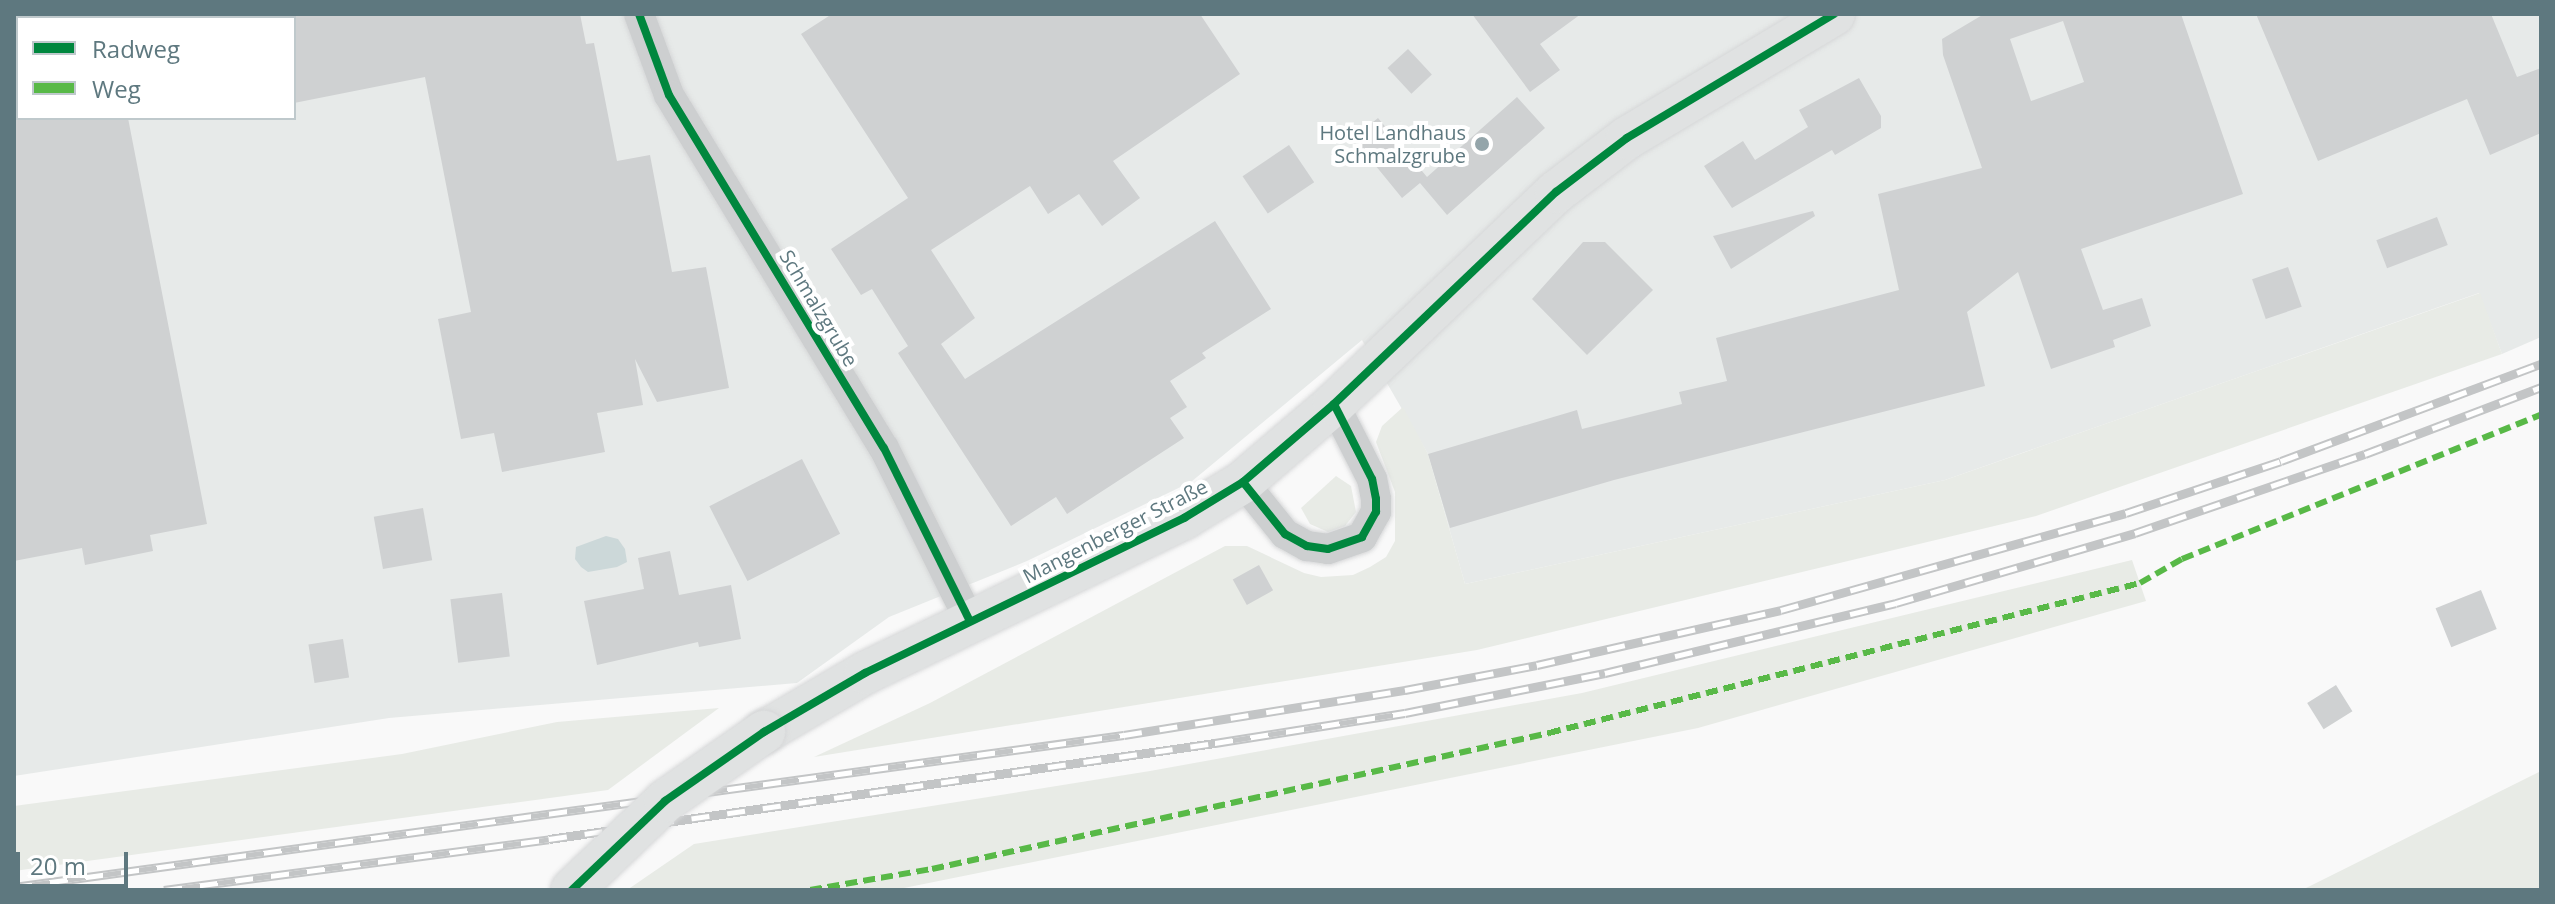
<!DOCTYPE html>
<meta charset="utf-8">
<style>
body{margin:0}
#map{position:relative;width:2555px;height:904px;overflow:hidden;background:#f9f9f9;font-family:"Open Sans",sans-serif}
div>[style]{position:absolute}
.built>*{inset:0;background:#e7eae9}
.green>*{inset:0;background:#e8ebe6}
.water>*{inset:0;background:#ccd8d9}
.building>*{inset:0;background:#cfd1d2;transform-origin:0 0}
.roads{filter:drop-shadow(0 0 2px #d6d7d8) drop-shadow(0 0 2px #d6d7d8)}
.street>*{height:30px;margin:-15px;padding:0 15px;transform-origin:15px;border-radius:15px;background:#cdcfd0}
.secondary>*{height:42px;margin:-21px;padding:0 21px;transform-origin:21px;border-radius:21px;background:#e0e2e2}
.rail>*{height:9px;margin-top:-4.5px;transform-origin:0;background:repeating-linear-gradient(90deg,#fff 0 18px,#c3c5c6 0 36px);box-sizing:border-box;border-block:2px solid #c3c5c6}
.bridges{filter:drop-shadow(0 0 2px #d6d7d8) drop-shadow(0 0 2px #d6d7d8)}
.secondary-bridge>*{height:42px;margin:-21px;padding:0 21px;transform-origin:21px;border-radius:21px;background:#e0e2e2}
.quiet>*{height:6px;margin-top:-3px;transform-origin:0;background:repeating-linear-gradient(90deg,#58b947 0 12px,transparent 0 18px)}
.cycleway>*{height:8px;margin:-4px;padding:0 4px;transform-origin:4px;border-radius:4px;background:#00873e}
.dots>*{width:22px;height:22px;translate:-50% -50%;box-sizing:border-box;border:4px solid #fff;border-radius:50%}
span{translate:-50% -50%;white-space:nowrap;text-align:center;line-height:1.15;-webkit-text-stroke:8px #fff;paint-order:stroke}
.poi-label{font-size:20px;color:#5e787f}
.right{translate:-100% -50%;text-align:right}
.street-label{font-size:20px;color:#5e787f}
.frame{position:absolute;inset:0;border:16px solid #5e787f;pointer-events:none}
.legend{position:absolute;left:16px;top:16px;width:280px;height:104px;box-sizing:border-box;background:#fff;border:2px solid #bfc9cc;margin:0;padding:10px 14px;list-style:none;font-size:24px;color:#5e787f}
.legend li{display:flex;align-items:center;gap:16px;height:40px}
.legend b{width:40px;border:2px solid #bfc9cc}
.scale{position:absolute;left:16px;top:852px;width:112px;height:36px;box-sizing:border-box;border:4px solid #5e787f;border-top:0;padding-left:10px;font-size:24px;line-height:28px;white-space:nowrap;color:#5e787f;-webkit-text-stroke:6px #fff;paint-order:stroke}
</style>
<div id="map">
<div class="built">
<div style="clip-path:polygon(evenodd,14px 14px,2541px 14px,2541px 337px,2502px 354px,2479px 293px,1945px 480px,1465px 584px,1428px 454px,1362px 340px,1191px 482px,1027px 561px,889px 617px,797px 683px,389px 718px,14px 776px,14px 14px,18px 18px,294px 18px,294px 118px,18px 118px,18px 18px)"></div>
</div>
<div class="green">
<div style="clip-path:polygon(2480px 293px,2502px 354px,2036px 516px,1477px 650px,814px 757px,930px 703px,1225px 546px,1247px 546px,1304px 573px,1321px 577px,1353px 575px,1370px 567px,1386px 557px,1395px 541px,1395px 492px,1376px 442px,1382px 426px,1403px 407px,1428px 454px,1465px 584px,1945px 480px)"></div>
<div style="clip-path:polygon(1336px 476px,1351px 486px,1356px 512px,1345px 526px,1328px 532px,1310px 524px,1301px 508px)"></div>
<div style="clip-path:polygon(2132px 560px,2146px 601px,1698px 728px,894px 890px,627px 890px,694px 844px,1150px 771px,1582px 693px)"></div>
<div style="clip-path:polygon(719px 708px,608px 790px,14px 871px,14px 806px,402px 754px,557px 722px)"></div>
<div style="clip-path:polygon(2541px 771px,2541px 890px,2302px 890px)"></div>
</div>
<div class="water">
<div style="clip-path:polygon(606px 536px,618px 539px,625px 549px,627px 562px,617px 567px,588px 572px,581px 567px,575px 559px,576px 547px)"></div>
</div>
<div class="building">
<div style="clip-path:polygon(294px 14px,580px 14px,586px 44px,594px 43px,617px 161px,650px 155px,672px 272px,706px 267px,729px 388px,657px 402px,635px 359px,643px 405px,597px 413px,605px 452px,502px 472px,494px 433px,461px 439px,438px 319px,471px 312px,425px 77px,294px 103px)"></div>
<div style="clip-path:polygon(832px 14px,1200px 14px,1240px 74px,1113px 161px,1140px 198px,1102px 226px,1079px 194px,1048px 214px,1030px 186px,931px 250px,975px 318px,941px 344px,965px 379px,1215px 221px,1271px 309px,1202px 353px,1206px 358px,1170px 381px,1187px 407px,1170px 418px,1184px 438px,1067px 514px,1056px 497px,1011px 526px,898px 353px,908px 346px,872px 289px,861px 295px,831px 249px,908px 198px,801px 34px)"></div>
<div style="clip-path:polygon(1472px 14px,1581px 14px,1540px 44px,1560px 70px,1530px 92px)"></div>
<div style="clip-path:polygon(evenodd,1984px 14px,2181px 14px,2243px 194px,2081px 249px,2103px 310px,2142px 298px,2151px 326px,2113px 340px,2115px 347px,2051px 369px,2018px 272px,1967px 312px,1985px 386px,1614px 480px,1450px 528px,1428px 454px,1577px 410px,1582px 429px,1682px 404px,1679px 392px,1727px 381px,1716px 338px,1899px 290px,1878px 194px,1982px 168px,1943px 55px,1942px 39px,1984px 14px,2063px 21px,2084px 82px,2031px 101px,2010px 39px,2063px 21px)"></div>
<div style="clip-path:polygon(2256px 14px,2491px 14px,2517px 77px,2541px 68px,2541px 133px,2490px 155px,2467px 99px,2318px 161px)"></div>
<div style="left:1408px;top:49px;width:35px;height:28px;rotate:47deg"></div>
<div style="clip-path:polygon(1859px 78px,1881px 116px,1881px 128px,1835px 155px,1832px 150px,1732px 208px,1704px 166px,1743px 141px,1755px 160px,1808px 127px,1799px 110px)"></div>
<div style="clip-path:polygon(1517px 97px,1545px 128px,1447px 215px,1420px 183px,1402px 198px,1353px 138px,1378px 118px,1427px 177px)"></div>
<div style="clip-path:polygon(14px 118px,128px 118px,207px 524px,150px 535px,153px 551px,85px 565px,82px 548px,14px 561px)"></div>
<div style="left:1289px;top:145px;width:45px;height:56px;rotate:56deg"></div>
<div style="clip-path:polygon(1813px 211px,1815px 216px,1731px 269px,1713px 236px)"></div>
<div style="left:2437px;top:217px;width:30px;height:65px;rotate:69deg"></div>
<div style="clip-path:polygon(1583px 242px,1605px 242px,1653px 290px,1587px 355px,1532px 299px)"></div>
<div style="left:2288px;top:267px;width:42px;height:38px;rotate:71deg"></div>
<div style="left:802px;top:459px;width:84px;height:104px;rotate:63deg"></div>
<div style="left:423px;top:508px;width:53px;height:50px;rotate:80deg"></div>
<div style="clip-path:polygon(670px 551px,679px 595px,731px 585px,741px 639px,699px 647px,698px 642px,597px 665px,584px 601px,644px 589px,638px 558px)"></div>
<div style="left:1259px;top:565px;width:29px;height:30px;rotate:61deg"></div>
<div style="left:2481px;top:590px;width:42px;height:49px;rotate:68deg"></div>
<div style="left:502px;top:593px;width:64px;height:52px;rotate:83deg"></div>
<div style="left:343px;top:639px;width:39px;height:35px;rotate:81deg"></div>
<div style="left:2336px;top:685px;width:31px;height:34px;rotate:58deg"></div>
</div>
<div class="roads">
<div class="street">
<div style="left:639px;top:14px;width:86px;rotate:69.7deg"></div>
<div style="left:669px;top:95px;width:413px;rotate:58.7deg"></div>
<div style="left:884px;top:448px;width:193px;rotate:63.6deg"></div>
<div style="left:1243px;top:482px;width:67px;rotate:51.1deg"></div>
<div style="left:1285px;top:534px;width:25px;rotate:29deg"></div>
<div style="left:1307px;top:546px;width:21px;rotate:8deg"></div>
<div style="left:1328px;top:549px;width:36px;rotate:-19deg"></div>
<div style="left:1362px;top:537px;width:29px;rotate:-61deg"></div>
<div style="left:1376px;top:512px;width:13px;rotate:-90deg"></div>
<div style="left:1376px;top:499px;width:20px;rotate:-101deg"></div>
<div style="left:1372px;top:479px;width:84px;rotate:-116.9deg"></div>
</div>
<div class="secondary">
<div style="left:764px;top:732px;width:117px;rotate:-30.3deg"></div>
<div style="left:865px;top:673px;width:355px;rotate:-25.9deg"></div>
<div style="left:1184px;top:518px;width:69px;rotate:-31.4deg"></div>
<div style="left:1243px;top:482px;width:120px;rotate:-40.6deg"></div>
<div style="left:1334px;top:404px;width:307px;rotate:-43.7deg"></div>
<div style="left:1556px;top:192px;width:89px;rotate:-37.3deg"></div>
<div style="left:1627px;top:138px;width:241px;rotate:-30.9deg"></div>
</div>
</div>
<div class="rail">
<div style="left:14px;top:887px;width:1120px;rotate:-7.8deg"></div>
<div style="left:1124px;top:735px;width:285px;rotate:-9.1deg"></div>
<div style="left:1405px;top:690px;width:134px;rotate:-10.7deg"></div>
<div style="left:1537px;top:665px;width:250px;rotate:-12.7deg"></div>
<div style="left:1781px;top:610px;width:358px;rotate:-15.7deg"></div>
<div style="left:2126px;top:513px;width:163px;rotate:-18.5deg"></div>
<div style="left:2281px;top:461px;width:278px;rotate:-20.5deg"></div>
<div style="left:164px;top:890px;width:388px;rotate:-7.5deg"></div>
<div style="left:549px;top:839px;width:673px;rotate:-8.2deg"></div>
<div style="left:1215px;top:743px;width:192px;rotate:-9deg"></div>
<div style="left:1405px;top:713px;width:204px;rotate:-11.3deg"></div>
<div style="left:1605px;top:673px;width:299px;rotate:-13.5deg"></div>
<div style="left:1896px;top:603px;width:249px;rotate:-16.3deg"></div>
<div style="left:2135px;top:533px;width:243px;rotate:-19deg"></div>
<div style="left:2365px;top:454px;width:188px;rotate:-20.8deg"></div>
</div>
<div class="bridges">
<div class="secondary-bridge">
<div style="left:572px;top:890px;width:129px;rotate:-43.7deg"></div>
<div style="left:665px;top:801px;width:121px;rotate:-34.9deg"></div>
</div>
</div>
<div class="quiet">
<div style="left:810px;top:890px;width:124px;rotate:-9.8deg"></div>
<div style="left:932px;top:869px;width:632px;rotate:-12.43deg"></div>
<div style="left:1549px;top:733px;width:610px;rotate:-14.24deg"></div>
<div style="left:2140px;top:583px;width:48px;rotate:-29.7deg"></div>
<div style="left:2182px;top:559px;width:387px;rotate:-21.9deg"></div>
</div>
<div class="cycleway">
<div style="left:639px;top:14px;width:86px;rotate:69.7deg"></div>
<div style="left:669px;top:95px;width:413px;rotate:58.7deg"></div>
<div style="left:884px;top:448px;width:193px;rotate:63.6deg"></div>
<div style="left:1243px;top:482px;width:67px;rotate:51.1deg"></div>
<div style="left:1285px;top:534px;width:25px;rotate:29deg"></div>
<div style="left:1307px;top:546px;width:21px;rotate:8deg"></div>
<div style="left:1328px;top:549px;width:36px;rotate:-19deg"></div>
<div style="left:1362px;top:537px;width:29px;rotate:-61deg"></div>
<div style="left:1376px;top:512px;width:13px;rotate:-90deg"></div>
<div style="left:1376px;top:499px;width:20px;rotate:-101deg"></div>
<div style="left:1372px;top:479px;width:84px;rotate:-116.9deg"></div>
<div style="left:572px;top:890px;width:129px;rotate:-43.7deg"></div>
<div style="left:665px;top:801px;width:121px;rotate:-34.9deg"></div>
<div style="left:764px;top:732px;width:117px;rotate:-30.3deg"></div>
<div style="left:865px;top:673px;width:355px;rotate:-25.9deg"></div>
<div style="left:1184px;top:518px;width:69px;rotate:-31.4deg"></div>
<div style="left:1243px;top:482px;width:120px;rotate:-40.6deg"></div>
<div style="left:1334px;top:404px;width:307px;rotate:-43.7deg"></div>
<div style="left:1556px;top:192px;width:89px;rotate:-37.3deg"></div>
<div style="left:1627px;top:138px;width:241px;rotate:-30.9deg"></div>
</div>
<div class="dots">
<div style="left:1482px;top:144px;background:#94a5aa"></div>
</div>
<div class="poi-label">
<span class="right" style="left:1466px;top:144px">Hotel Landhaus<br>Schmalzgrube</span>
</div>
<div class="street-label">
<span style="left:819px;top:308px;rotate:59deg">Schmalzgrube</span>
<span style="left:1115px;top:531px;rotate:-27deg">Mangenberger Straße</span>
</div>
<div class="frame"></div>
<ul class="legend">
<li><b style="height:10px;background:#00873e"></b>Radweg</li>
<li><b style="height:10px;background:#58b947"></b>Weg</li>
</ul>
<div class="scale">20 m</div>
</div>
